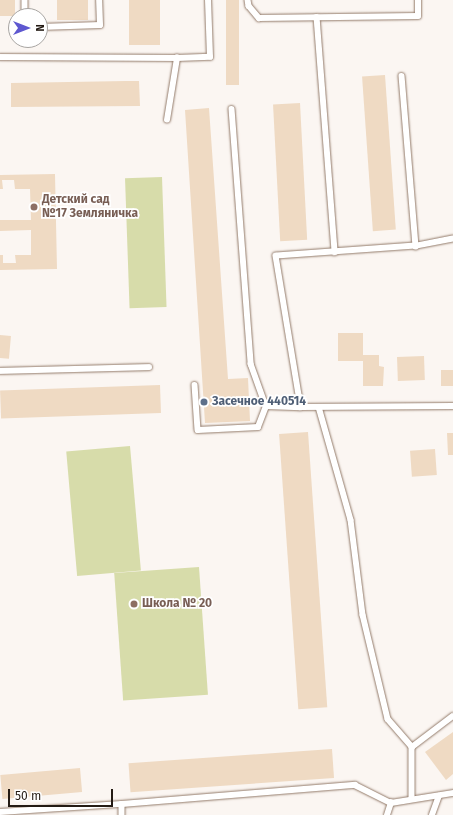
<!DOCTYPE html>
<meta charset="utf-8">
<style>
body{margin:0}
#map{position:relative;width:453px;height:815px;overflow:hidden;background:#fbf6f2;font-family:"Fira Sans",sans-serif}
div>[style]{position:absolute}
.green>*{inset:0;background:#d7dcaa;transform-origin:0 0}
.building>*{inset:0;background:#efdac3;transform-origin:0 0}
.roads{filter:drop-shadow(0 0 1px #937b6a) drop-shadow(0 0 1px #937b6a)}
.service>*{height:5.5px;margin:-2.75px;padding:0 2.75px;transform-origin:2.75px;border-radius:2.75px;background:#fff}
.dots>*{width:11px;height:11px;translate:-50% -50%;box-sizing:border-box;border:2px solid #fff;border-radius:50%}
span{translate:-50% -50%;white-space:nowrap;text-align:center;line-height:1.15;-webkit-text-stroke:3.5px #fff;paint-order:stroke}
.education-label{font-size:12px;color:#785e54;font-weight:700}
.left{translate:0 -50%;text-align:left}
.service-label{font-size:12px;color:#4e5e75;font-weight:700}
.north{position:absolute;left:8px;top:8px;width:40px;height:40px;box-sizing:border-box;background:#fff;border:1px solid #a7a4a1;border-radius:50%;rotate:90deg;font-size:11px;font-weight:700;line-height:16px;text-align:center;color:#241b14}
.north::after{content:'';display:block;margin:auto;width:14px;height:18px;background:#5e58d0;clip-path:polygon(50% 0,100% 100%,50% 72%,0 100%)}
.scale{position:absolute;left:8px;top:789px;width:105px;height:18px;box-sizing:border-box;border:2px solid #241b14;border-top:0;padding-left:5px;font-size:12px;line-height:14px;white-space:nowrap;color:#241b14;-webkit-text-stroke:3px #fff;paint-order:stroke}
</style>
<div id="map">
<div class="green">
<div style="left:162px;top:177px;width:130px;height:37px;rotate:88deg"></div>
<div style="left:130px;top:446px;width:125px;height:64px;rotate:85deg"></div>
<div style="left:199px;top:567px;width:128px;height:85px;rotate:86deg"></div>
</div>
<div class="building">
<div style="left:0;top:0;width:15px;height:16px"></div>
<div style="left:57px;top:0;width:31px;height:20px"></div>
<div style="left:129px;top:0;width:31px;height:45px"></div>
<div style="left:226px;top:0;width:13px;height:85px"></div>
<div style="left:385px;top:75px;width:155px;height:23px;rotate:86deg"></div>
<div style="clip-path:polygon(126px 81px,139px 81px,140px 106px,11px 107px,11px 83px)"></div>
<div style="left:300px;top:103px;width:137px;height:27px;rotate:87deg"></div>
<div style="clip-path:polygon(209px 108px,228px 379px,248px 378px,250px 421px,205px 423px,185px 110px)"></div>
<div style="clip-path:polygon(55px 174px,57px 269px,0 270px,0 255px,3px 255px,3px 263px,16px 263px,15px 255px,31px 255px,31px 230px,0 231px,0 220px,31px 220px,30px 189px,15px 189px,14px 180px,2px 180px,3px 189px,0 189px,0 175px)"></div>
<div style="left:338px;top:333px;width:25px;height:28px"></div>
<div style="left:0;top:335px;width:11px;height:23px;rotate:5deg"></div>
<div style="clip-path:polygon(363px 355px,379px 355px,379px 366px,384px 367px,383px 386px,363px 386px)"></div>
<div style="left:424px;top:356px;width:24px;height:27px;rotate:88deg"></div>
<div style="left:441px;top:370px;width:12px;height:16px"></div>
<div style="left:160px;top:385px;width:28px;height:160px;rotate:88deg"></div>
<div style="left:308px;top:432px;width:276px;height:29px;rotate:86deg"></div>
<div style="clip-path:polygon(447px 433px,453px 433px,453px 455px,448px 455px)"></div>
<div style="left:435px;top:449px;width:26px;height:25px;rotate:86deg"></div>
<div style="clip-path:polygon(453px 732px,453px 774px,446px 780px,425px 752px)"></div>
<div style="left:332px;top:749px;width:29px;height:204px;rotate:86deg"></div>
<div style="left:80px;top:768px;width:24px;height:80px;rotate:85deg"></div>
</div>
<div class="roads">
<div class="service">
<div style="left:25px;top:0;width:16px;rotate:90deg"></div>
<div style="left:248px;top:0;width:6px;rotate:81deg"></div>
<div style="left:249px;top:6px;width:16px;rotate:50deg"></div>
<div style="left:259px;top:18px;width:159px;rotate:-0.7deg"></div>
<div style="left:418px;top:16px;width:16px;rotate:-90deg"></div>
<div style="left:317px;top:17px;width:236px;rotate:85.6deg"></div>
<div style="left:40px;top:27px;width:60px;rotate:-1.9deg"></div>
<div style="left:100px;top:25px;width:25px;rotate:-92deg"></div>
<div style="left:0;top:57px;width:177px;rotate:0.3deg"></div>
<div style="left:402px;top:76px;width:171px;rotate:85.3deg"></div>
<div style="left:232px;top:109px;width:256px;rotate:85.7deg"></div>
<div style="left:251px;top:364px;width:45px;rotate:70.3deg"></div>
<div style="left:266px;top:406px;width:35px;rotate:2deg"></div>
<div style="left:167px;top:120px;width:63px;rotate:-80.8deg"></div>
<div style="left:177px;top:58px;width:33px;rotate:-2deg"></div>
<div style="left:210px;top:57px;width:57px;rotate:-92deg"></div>
<div style="left:453px;top:239px;width:38px;rotate:169deg"></div>
<div style="left:416px;top:246px;width:140px;rotate:175.9deg"></div>
<div style="left:276px;top:256px;width:153px;rotate:80.6deg"></div>
<div style="left:301px;top:407px;width:152px;rotate:-0.4deg"></div>
<div style="left:0;top:371px;width:149px;rotate:-1.5deg"></div>
<div style="left:195px;top:385px;width:45px;rotate:86.2deg"></div>
<div style="left:198px;top:430px;width:60px;rotate:-2.9deg"></div>
<div style="left:258px;top:427px;width:22px;rotate:-69deg"></div>
<div style="left:319px;top:407px;width:117px;rotate:74.2deg"></div>
<div style="left:351px;top:520px;width:96px;rotate:82.8deg"></div>
<div style="left:363px;top:615px;width:107px;rotate:76.5deg"></div>
<div style="left:388px;top:719px;width:37px;rotate:49deg"></div>
<div style="left:412px;top:747px;width:51px;rotate:90deg"></div>
<div style="left:412px;top:747px;width:51px;rotate:-37.1deg"></div>
<div style="left:122px;top:804px;width:234px;rotate:-4.7deg"></div>
<div style="left:355px;top:785px;width:40px;rotate:26.6deg"></div>
<div style="left:391px;top:803px;width:63px;rotate:-9.2deg"></div>
<div style="left:0;top:812px;width:122px;rotate:-3.8deg"></div>
<div style="left:122px;top:804px;width:11px;rotate:90deg"></div>
<div style="left:387px;top:815px;width:13px;rotate:-72deg"></div>
<div style="left:432px;top:815px;width:20px;rotate:-70deg"></div>
</div>
</div>
<div class="dots">
<div style="left:34px;top:207px;background:#8d6e63"></div>
<div style="left:204px;top:402px;background:#5c6f8a"></div>
<div style="left:134px;top:604px;background:#8d6e63"></div>
</div>
<div class="education-label">
<span class="left" style="left:42px;top:207px">Детский сад<br>№17 Земляничка</span>
<span class="left" style="left:142px;top:604px">Школа № 20</span>
</div>
<div class="service-label">
<span class="left" style="left:212px;top:402px">Засечное 440514</span>
</div>
<div class="north">N</div>
<div class="scale">50 m</div>
</div>
